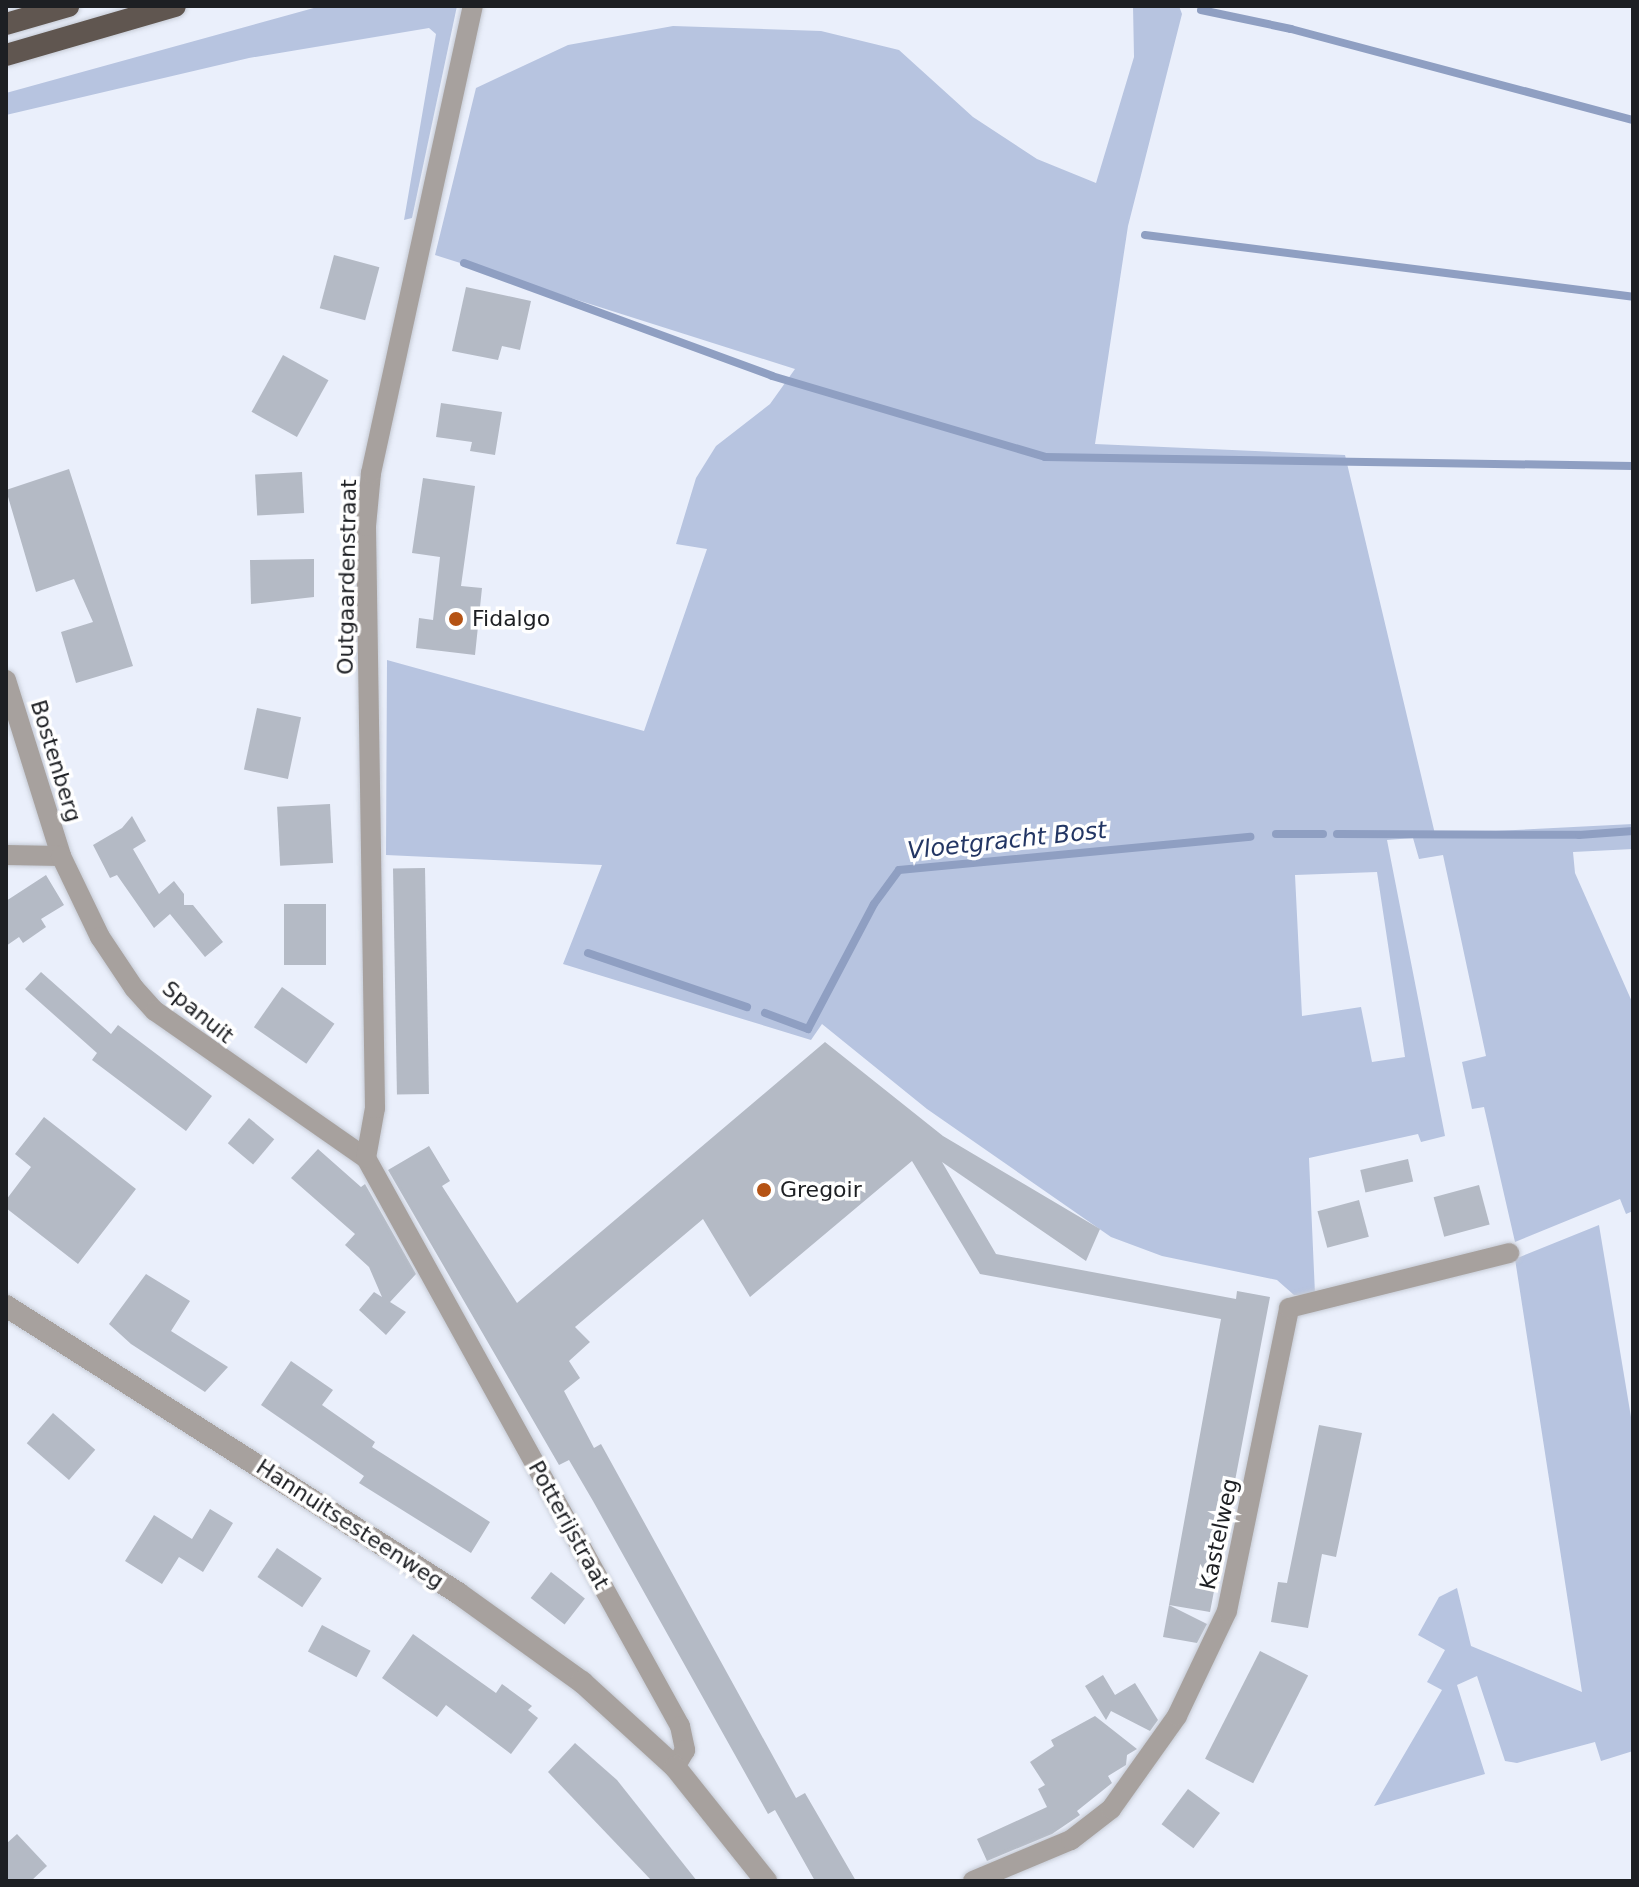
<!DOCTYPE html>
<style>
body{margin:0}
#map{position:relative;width:1639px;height:1887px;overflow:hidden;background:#eaeffb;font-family:"DejaVu Sans",sans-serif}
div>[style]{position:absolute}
.green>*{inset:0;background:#b7c4e0}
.stream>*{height:8px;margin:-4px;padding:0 4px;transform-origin:4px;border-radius:4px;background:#8f9fc2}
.building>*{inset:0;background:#b4bac5;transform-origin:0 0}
.roads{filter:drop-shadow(0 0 2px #c5cad4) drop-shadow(0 0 2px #c5cad4)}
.minor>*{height:20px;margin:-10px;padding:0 10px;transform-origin:10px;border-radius:10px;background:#a7a19e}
.tertiary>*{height:22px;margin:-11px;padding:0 11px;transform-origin:11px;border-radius:11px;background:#a7a19e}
.trunk>*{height:22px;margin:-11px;padding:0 11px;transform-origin:11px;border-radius:11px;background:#605650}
.dots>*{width:22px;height:22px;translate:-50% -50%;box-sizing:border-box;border:4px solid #fff;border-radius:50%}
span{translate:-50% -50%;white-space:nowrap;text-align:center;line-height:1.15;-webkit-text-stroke:7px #fff;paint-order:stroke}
.street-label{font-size:22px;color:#1d1f23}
.poi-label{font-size:22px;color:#1d1f23}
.left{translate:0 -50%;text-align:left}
.water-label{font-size:24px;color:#233664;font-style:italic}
.frame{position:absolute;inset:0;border:8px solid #1d1f23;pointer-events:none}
</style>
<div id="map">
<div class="green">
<div style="clip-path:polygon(321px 6px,457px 6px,412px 218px,404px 220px,436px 34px,429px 28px,249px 58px,6px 115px,6px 93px)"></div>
<div style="clip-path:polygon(evenodd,1133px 6px,1179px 6px,1182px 14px,1128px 226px,1095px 444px,1345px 455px,1435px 834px,1633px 824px,1633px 849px,1573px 852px,1575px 873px,1633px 1004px,1633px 1211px,1626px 1214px,1620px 1199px,1515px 1242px,1484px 1107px,1472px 1109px,1462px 1062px,1486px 1056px,1443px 855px,1419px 859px,1413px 838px,1387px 840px,1445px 1136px,1421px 1142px,1418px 1134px,1309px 1158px,1315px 1294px,1305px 1295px,1294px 1295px,1277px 1280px,1162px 1256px,1111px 1237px,927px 1109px,822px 1024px,811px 1040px,563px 964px,602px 865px,386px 855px,387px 660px,644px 731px,707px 549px,676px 544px,696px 478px,716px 446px,770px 404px,795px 369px,435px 255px,476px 88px,568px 45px,673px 26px,821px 31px,899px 50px,973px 117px,1037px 159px,1096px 183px,1134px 57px,1133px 6px,1377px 872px,1405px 1057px,1372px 1062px,1361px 1007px,1302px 1016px,1295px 875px,1377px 872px)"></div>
<div style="clip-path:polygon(1599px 1225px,1633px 1429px,1633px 1751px,1601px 1761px,1595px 1742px,1517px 1763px,1505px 1761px,1477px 1676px,1457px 1685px,1485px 1774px,1374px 1806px,1442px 1690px,1427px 1682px,1445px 1650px,1418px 1635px,1439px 1597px,1457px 1588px,1471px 1646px,1582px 1692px,1515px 1259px)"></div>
</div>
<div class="stream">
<div style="left:1201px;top:10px;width:92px;rotate:11.9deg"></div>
<div style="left:1291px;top:29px;width:354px;rotate:14.9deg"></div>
<div style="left:1145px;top:235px;width:492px;rotate:7.2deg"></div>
<div style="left:464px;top:263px;width:328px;rotate:20.1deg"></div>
<div style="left:772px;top:376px;width:285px;rotate:16.5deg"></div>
<div style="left:1045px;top:457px;width:588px;rotate:0.88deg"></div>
<div style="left:1276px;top:834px;width:47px"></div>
<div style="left:1337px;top:834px;width:242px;rotate:0.2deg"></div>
<div style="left:1579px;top:835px;width:54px;rotate:-4.2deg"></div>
<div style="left:588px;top:953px;width:168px;rotate:18.8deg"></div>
<div style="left:765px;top:1013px;width:46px;rotate:20.4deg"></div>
<div style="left:808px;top:1029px;width:141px;rotate:-62.2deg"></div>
<div style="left:874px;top:904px;width:42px;rotate:-53.7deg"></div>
<div style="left:899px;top:870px;width:353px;rotate:-5.4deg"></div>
</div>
<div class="building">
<div style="left:334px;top:255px;width:47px;height:55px;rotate:15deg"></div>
<div style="clip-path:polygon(466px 287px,531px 301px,520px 350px,502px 346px,498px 360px,452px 351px)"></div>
<div style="left:283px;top:355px;width:52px;height:65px;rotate:29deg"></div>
<div style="clip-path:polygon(441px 403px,502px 412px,495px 455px,470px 451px,472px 442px,436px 437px)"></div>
<div style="clip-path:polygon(69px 469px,133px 666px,76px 683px,61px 632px,93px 622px,74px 579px,36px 592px,6px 490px)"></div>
<div style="left:302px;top:472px;width:41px;height:47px;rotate:87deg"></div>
<div style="clip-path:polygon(423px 478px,475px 486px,461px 586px,482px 588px,475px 655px,416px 648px,419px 618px,433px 620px,440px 557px,412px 553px)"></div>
<div style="clip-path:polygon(314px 559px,314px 597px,251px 604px,250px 560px)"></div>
<div style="left:257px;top:708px;width:45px;height:63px;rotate:12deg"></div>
<div style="left:330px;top:804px;width:59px;height:53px;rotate:87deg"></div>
<div style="clip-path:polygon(132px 816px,146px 841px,133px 849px,159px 894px,174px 881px,184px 894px,184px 905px,193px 905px,223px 942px,205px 957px,170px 914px,154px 928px,117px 875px,110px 878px,93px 845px,122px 828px)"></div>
<div style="left:425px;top:868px;width:226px;height:32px;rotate:89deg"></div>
<div style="clip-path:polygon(46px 875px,64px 905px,41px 919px,46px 927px,23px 943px,19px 937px,6px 946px,6px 901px)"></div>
<div style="left:284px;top:904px;width:42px;height:61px"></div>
<div style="clip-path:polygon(41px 972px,111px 1034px,118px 1025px,212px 1096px,186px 1131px,92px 1060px,97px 1053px,25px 989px)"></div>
<div style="left:282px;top:987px;width:64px;height:49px;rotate:35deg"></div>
<div style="clip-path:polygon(825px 1042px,943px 1136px,1100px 1229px,1086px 1261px,942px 1162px,996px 1254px,1236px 1299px,1237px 1291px,1270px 1297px,1210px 1612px,1169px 1605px,1221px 1319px,980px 1274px,912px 1161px,750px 1297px,703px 1219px,575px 1327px,590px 1342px,569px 1361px,580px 1378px,564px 1391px,594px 1448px,601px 1444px,796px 1798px,805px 1793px,856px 1881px,815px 1881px,775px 1810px,768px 1814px,593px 1501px,569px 1460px,559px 1465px,388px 1170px,429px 1146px,450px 1181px,442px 1186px,517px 1303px)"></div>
<div style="clip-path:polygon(44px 1117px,136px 1189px,78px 1264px,6px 1208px,6px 1200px,31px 1167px,15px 1154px)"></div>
<div style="left:249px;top:1118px;width:33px;height:33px;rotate:40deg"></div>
<div style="clip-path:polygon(318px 1149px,361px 1187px,365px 1184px,416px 1274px,390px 1302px,406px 1312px,386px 1335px,359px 1310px,374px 1292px,382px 1297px,369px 1267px,345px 1245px,355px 1234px,291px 1178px)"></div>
<div style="left:1408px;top:1159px;width:23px;height:49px;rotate:77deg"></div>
<div style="left:1479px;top:1185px;width:41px;height:47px;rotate:75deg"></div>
<div style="left:1359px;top:1200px;width:38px;height:43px;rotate:75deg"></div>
<div style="clip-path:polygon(146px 1274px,190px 1301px,171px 1331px,228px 1367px,205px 1392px,131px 1344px,109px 1324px)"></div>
<div style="clip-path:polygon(291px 1361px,333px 1390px,322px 1405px,375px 1442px,372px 1447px,490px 1522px,471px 1553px,359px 1483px,364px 1476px,261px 1405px)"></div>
<div style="left:53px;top:1413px;width:56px;height:40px;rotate:41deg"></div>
<div style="clip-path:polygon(1319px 1425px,1362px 1433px,1336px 1557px,1322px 1554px,1308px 1628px,1271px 1622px,1278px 1582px,1287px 1583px)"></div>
<div style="clip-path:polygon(210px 1509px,233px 1523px,203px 1572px,179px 1557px,162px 1584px,125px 1561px,154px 1515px,192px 1539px)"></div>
<div style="left:277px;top:1548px;width:54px;height:35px;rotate:34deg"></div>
<div style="left:551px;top:1572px;width:43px;height:33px;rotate:38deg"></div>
<div style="clip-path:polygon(1169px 1605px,1207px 1624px,1197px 1643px,1163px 1637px)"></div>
<div style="left:322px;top:1625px;width:55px;height:30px;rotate:28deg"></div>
<div style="clip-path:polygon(413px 1634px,496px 1693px,502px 1684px,532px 1706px,528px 1710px,538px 1718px,511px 1754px,446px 1705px,437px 1717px,382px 1678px)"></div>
<div style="left:1260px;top:1651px;width:54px;height:121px;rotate:27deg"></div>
<div style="clip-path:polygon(1103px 1675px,1115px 1695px,1135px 1683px,1158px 1720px,1150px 1731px,1111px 1711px,1106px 1720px,1085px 1686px)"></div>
<div style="clip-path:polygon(1095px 1716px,1137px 1749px,1127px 1755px,1126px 1765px,1108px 1776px,1112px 1783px,1077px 1811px,1080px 1815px,1052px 1834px,987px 1861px,977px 1839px,1047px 1807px,1038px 1789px,1045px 1785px,1030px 1762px,1054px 1746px,1051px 1740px)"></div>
<div style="clip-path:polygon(575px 1743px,617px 1780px,697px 1881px,652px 1881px,548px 1772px)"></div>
<div style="left:1188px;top:1789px;width:40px;height:44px;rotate:37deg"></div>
<div style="clip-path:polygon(17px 1834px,47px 1866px,31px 1881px,6px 1881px,6px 1844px)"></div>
</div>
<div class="roads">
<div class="minor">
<div style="left:6px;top:680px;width:184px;rotate:72.6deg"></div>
<div style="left:6px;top:855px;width:55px;rotate:1deg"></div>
<div style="left:61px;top:856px;width:90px;rotate:64.3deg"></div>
<div style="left:100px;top:937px;width:61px;rotate:56.3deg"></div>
<div style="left:134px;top:988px;width:31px;rotate:48deg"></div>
<div style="left:155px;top:1011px;width:257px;rotate:34.9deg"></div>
<div style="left:366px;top:1158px;width:649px;rotate:61.07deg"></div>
<div style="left:680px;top:1726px;width:25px;rotate:78deg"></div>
<div style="left:685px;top:1750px;width:20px;rotate:120deg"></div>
<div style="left:366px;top:1158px;width:51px;rotate:-79.8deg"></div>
<div style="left:375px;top:1108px;width:582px;rotate:-90.89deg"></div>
<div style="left:366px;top:526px;width:53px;rotate:-84.6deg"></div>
<div style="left:371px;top:473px;width:478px;rotate:-77.7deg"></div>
<div style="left:973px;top:1881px;width:106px;rotate:-22.7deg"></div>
<div style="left:1071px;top:1840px;width:51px;rotate:-37.8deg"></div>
<div style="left:1111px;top:1809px;width:114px;rotate:-54.6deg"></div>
<div style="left:1177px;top:1716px;width:116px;rotate:-64.5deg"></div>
<div style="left:1227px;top:1611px;width:309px;rotate:-78.4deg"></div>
<div style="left:1289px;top:1308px;width:227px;rotate:-14deg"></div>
</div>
<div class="tertiary">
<div style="left:6px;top:1306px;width:535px;rotate:32.41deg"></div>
<div style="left:458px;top:1593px;width:153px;rotate:35.7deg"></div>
<div style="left:582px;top:1682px;width:126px;rotate:42.4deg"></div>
<div style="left:675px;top:1767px;width:146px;rotate:51.4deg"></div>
</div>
<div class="trunk">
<div style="left:6px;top:24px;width:65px;rotate:-16.2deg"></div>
<div style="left:6px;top:55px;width:176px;rotate:-16.2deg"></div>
</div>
</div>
<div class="dots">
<div style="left:456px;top:619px;background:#b55314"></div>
<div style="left:764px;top:1190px;background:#b55314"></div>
</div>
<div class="street-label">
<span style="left:347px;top:577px;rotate:-89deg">Outgaardenstraat</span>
<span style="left:56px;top:761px;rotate:73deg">Bostenberg</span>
<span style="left:198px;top:1012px;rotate:39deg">Spanuit</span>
<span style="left:350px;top:1524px;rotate:33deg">Hannuitsesteenweg</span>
<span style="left:569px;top:1525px;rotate:61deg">Potterijstraat</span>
<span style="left:1219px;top:1534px;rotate:-78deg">Kastelweg</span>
</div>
<div class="poi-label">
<span class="left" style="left:472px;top:619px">Fidalgo</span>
<span class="left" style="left:780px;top:1190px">Gregoir</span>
</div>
<div class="water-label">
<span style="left:1007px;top:841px;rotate:-6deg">Vloetgracht Bost</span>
</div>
<div class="frame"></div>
</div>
